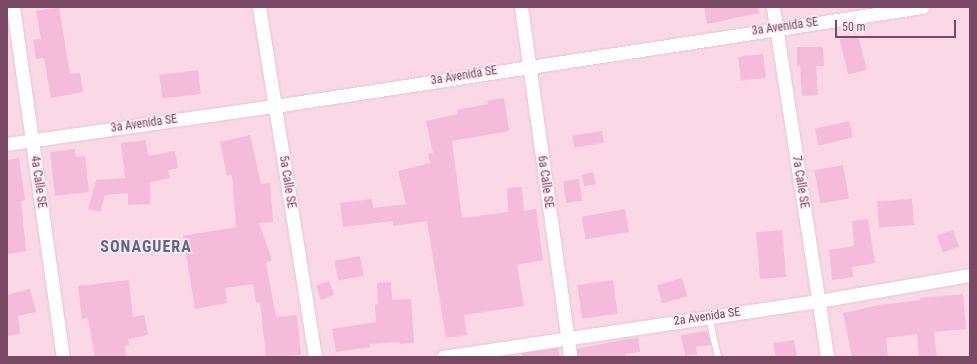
<!DOCTYPE html>
<style>
body{margin:0}
#map{position:relative;width:977px;height:364px;overflow:hidden;background:#fde5ed;font-family:"Roboto Condensed",sans-serif}
div>[style]{position:absolute}
.residential>*{inset:0;background:#fad8e6;transform-origin:0 0}
.building>*{inset:0;background:#f4bbda;transform-origin:0 0}
.roads{filter:drop-shadow(0 0 1px #e8c4d5) drop-shadow(0 0 1px #e8c4d5)}
.service>*{height:6px;margin:-3px;padding:0 3px;transform-origin:3px;border-radius:3px;background:#fff}
.minor>*{height:13px;margin:-6.5px;padding:0 6.5px;transform-origin:6.5px;border-radius:6.5px;background:#fff}
span{translate:-50% -50%;white-space:nowrap;text-align:center;line-height:1.15;-webkit-text-stroke:3px #ffecf2;paint-order:stroke}
.street-label{font-size:12px;color:#784864}
.district-label{font-size:16px;color:#5b698e;font-weight:700;letter-spacing:1px}
.frame{position:absolute;inset:0;border:8px solid #784864;pointer-events:none}
.scale{position:absolute;left:835px;top:20px;width:121px;height:18px;box-sizing:border-box;border:2px solid #784864;border-top:0;padding-left:5px;font-size:12px;line-height:14px;white-space:nowrap;color:#784864;-webkit-text-stroke:3px #ffecf2;paint-order:stroke}
</style>
<div id="map">
<div class="residential">
<div style="left:7px;top:7px;width:963px;height:350px"></div>
</div>
<div class="building">
<div style="clip-path:polygon(59px 7px,70px 74px,80px 73px,83px 92px,51px 98px,44px 58px,36px 59px,33px 40px,41px 39px,36px 11px)"></div>
<div style="clip-path:polygon(704px 7px,758px 7px,759px 13px,707px 24px)"></div>
<div style="left:858px;top:35px;width:36px;height:19px;rotate:76deg"></div>
<div style="clip-path:polygon(797px 47px,823px 47px,824px 66px,816px 66px,818px 95px,802px 96px,800px 66px,797px 66px)"></div>
<div style="left:763px;top:54px;width:24px;height:25px;rotate:83deg"></div>
<div style="left:198px;top:70px;width:24px;height:39px;rotate:83deg"></div>
<div style="clip-path:polygon(504px 98px,509px 131px,452px 141px,462px 218px,508px 212px,507px 188px,522px 187px,524px 211px,536px 209px,543px 260px,517px 265px,524px 306px,464px 315px,467px 335px,446px 338px,427px 221px,393px 226px,393px 221px,343px 227px,340px 203px,372px 199px,373px 208px,406px 204px,398px 171px,430px 163px,428px 154px,433px 153px,426px 121px,458px 114px,457px 110px,488px 104px,487px 101px)"></div>
<div style="left:849px;top:121px;width:17px;height:35px;rotate:77deg"></div>
<div style="left:602px;top:131px;width:12px;height:30px;rotate:81deg"></div>
<div style="clip-path:polygon(250px 135px,261px 184px,270px 183px,273px 222px,259px 223px,272px 260px,266px 263px,276px 317px,297px 315px,301px 355px,266px 357px,260px 302px,256px 303px,253px 284px,225px 288px,227px 303px,195px 309px,183px 236px,236px 227px,232px 175px,227px 176px,220px 142px)"></div>
<div style="clip-path:polygon(146px 140px,148px 156px,175px 151px,178px 168px,168px 170px,170px 178px,150px 182px,150px 204px,128px 205px,128px 193px,105px 195px,100px 212px,88px 209px,96px 180px,125px 178px,121px 143px)"></div>
<div style="clip-path:polygon(75px 149px,76px 157px,85px 156px,89px 192px,55px 196px,50px 152px)"></div>
<div style="clip-path:polygon(19px 158px,25px 200px,21px 201px,26px 251px,7px 254px,7px 160px)"></div>
<div style="left:843px;top:165px;width:34px;height:29px;rotate:80deg"></div>
<div style="left:593px;top:172px;width:12px;height:12px;rotate:76deg"></div>
<div style="left:579px;top:179px;width:22px;height:16px;rotate:82deg"></div>
<div style="left:912px;top:199px;width:26px;height:35px;rotate:86deg"></div>
<div style="left:625px;top:209px;width:23px;height:44px;rotate:80deg"></div>
<div style="clip-path:polygon(868px 219px,875px 263px,852px 267px,853px 277px,832px 280px,829px 250px,854px 246px,852px 221px)"></div>
<div style="left:782px;top:230px;width:47px;height:26px;rotate:85deg"></div>
<div style="left:953px;top:230px;width:18px;height:17px;rotate:71deg"></div>
<div style="left:360px;top:256px;width:20px;height:26px;rotate:79deg"></div>
<div style="left:682px;top:278px;width:19px;height:26px;rotate:74deg"></div>
<div style="clip-path:polygon(129px 280px,133px 317px,144px 315px,148px 335px,128px 339px,129px 345px,125px 346px,126px 357px,95px 357px,88px 318px,82px 319px,78px 286px)"></div>
<div style="left:613px;top:280px;width:34px;height:36px;rotate:82deg"></div>
<div style="left:329px;top:281px;width:15px;height:14px;rotate:70deg"></div>
<div style="clip-path:polygon(391px 282px,392px 300px,411px 299px,414px 343px,400px 344px,400px 342px,370px 344px,370px 347px,336px 352px,332px 329px,376px 322px,375px 305px,378px 304px,377px 283px)"></div>
<div style="clip-path:polygon(30px 289px,36px 312px,18px 316px,20px 334px,7px 336px,7px 295px)"></div>
<div style="clip-path:polygon(963px 294px,966px 329px,934px 332px,937px 357px,919px 357px,917px 334px,886px 338px,888px 357px,852px 357px,843px 313px,880px 305px,920px 300px,920px 298px)"></div>
<div style="clip-path:polygon(707px 331px,711px 345px,696px 347px,697px 354px,685px 356px,681px 335px)"></div>
<div style="clip-path:polygon(638px 338px,640px 352px,625px 354px,626px 357px,578px 357px,577px 349px,622px 340px)"></div>
<div style="clip-path:polygon(794px 340px,797px 357px,776px 357px,773px 343px)"></div>
<div style="clip-path:polygon(558px 348px,560px 357px,522px 357px,522px 353px)"></div>
</div>
<div class="roads">
<div class="service">
<div style="left:709px;top:317px;width:41px;rotate:77.3deg"></div>
</div>
<div class="minor">
<div style="left:13px;top:7px;width:354px;rotate:81.9deg"></div>
<div style="left:259px;top:7px;width:354px;rotate:80.9deg"></div>
<div style="left:521px;top:7px;width:353px;rotate:82deg"></div>
<div style="left:773px;top:7px;width:354px;rotate:81.2deg"></div>
<div style="left:7px;top:144px;width:271px;rotate:-8.1deg"></div>
<div style="left:275px;top:106px;width:655px;rotate:-8.7deg"></div>
<div style="left:443px;top:357px;width:379px;rotate:-8.5deg"></div>
<div style="left:818px;top:301px;width:154px;rotate:-9.7deg"></div>
</div>
</div>
<div class="street-label">
<span style="left:785px;top:27px;rotate:-8deg">3a Avenida SE</span>
<span style="left:464px;top:76px;rotate:-9deg">3a Avenida SE</span>
<span style="left:144px;top:124px;rotate:-8deg">3a Avenida SE</span>
<span style="left:38px;top:182px;rotate:82deg">4a Calle SE</span>
<span style="left:287px;top:182px;rotate:81deg">5a Calle SE</span>
<span style="left:545px;top:182px;rotate:82deg">6a Calle SE</span>
<span style="left:800px;top:182px;rotate:81deg">7a Calle SE</span>
<span style="left:707px;top:317px;rotate:-8deg">2a Avenida SE</span>
</div>
<div class="district-label">
<span style="left:146px;top:247px">SONAGUERA</span>
</div>
<div class="frame"></div>
<div class="scale">50 m</div>
</div>
